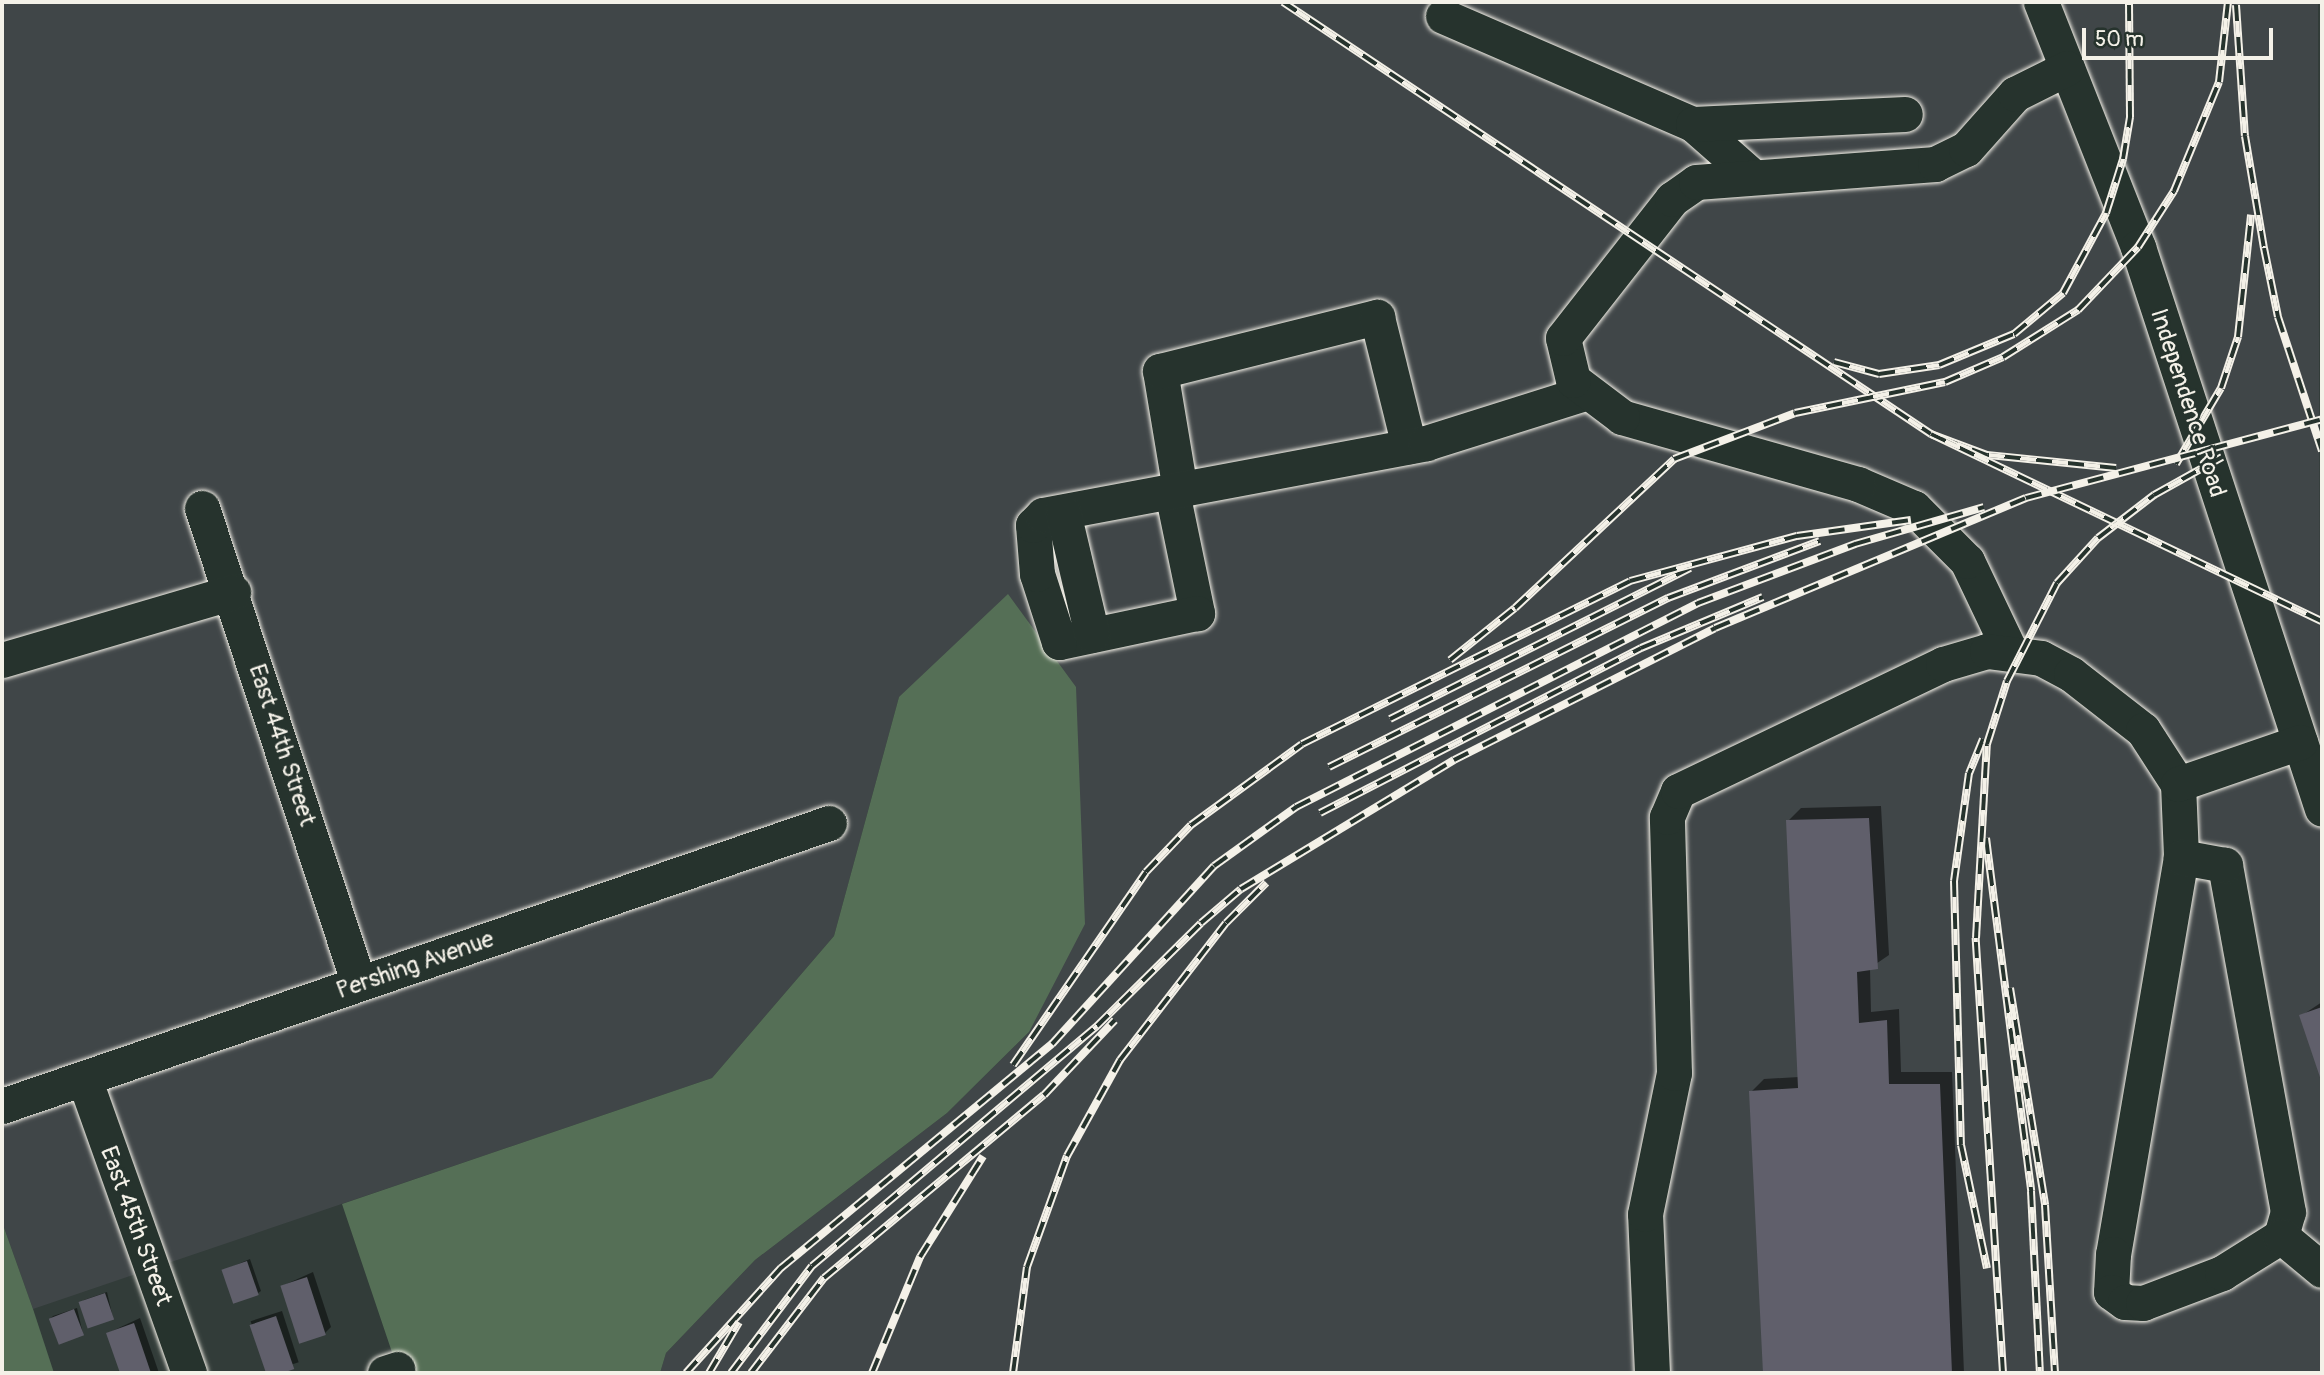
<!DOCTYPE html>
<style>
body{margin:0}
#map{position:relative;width:2324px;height:1375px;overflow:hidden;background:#323c39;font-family:Pangolin,sans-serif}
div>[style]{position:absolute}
.built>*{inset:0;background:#404648}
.green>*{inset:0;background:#556f56}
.shadow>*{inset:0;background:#0007;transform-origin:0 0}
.building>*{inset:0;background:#605f6b;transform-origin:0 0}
.roads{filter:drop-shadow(0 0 2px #f4f1e8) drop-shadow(0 0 2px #f4f1e8)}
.minor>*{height:35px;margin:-17.5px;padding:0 17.5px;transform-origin:17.5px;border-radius:17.5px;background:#26332d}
.rail>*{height:8px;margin-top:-4px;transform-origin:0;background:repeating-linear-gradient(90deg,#26332d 0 16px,#f4f1e8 0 32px);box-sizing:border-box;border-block:2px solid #f4f1e8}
span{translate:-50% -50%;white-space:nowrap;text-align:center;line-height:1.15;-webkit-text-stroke:5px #26332d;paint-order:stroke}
.street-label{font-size:24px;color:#f4f1e8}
.frame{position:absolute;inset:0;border:4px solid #f4f1e8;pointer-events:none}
.scale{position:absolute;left:2082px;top:28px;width:191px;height:32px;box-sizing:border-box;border:4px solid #f4f1e8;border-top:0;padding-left:9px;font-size:21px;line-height:24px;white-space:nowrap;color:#f4f1e8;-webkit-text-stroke:5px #26332d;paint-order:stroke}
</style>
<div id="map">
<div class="built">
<div style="clip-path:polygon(2px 2px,2318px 2px,2322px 1373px,660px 1373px,666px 1353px,755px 1260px,947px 1113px,1029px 1032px,899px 697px,834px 936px,712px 1078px,33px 1309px,2px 1222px)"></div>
</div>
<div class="green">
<div style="clip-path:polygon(1008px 594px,1076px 687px,1085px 924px,1029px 1032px,947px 1113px,755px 1260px,666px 1353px,660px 1373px,399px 1373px,342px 1204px,712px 1078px,834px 936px,899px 697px)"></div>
<div style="clip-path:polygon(2px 1222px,33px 1309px,54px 1373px,2px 1373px)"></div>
</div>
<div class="shadow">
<div style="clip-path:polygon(1881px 806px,1889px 955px,1870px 968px,1871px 1012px,1899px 1009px,1901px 1072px,1952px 1072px,1964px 1373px,1765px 1373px,1751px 1092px,1764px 1079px,1799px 1077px,1788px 821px,1801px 808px)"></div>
<div style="clip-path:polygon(2322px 1002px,2322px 1079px,2301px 1016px)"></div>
<div style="clip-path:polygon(250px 1259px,261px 1291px,258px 1293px,224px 1270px)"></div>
<div style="clip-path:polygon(313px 1272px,331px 1327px,325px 1333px,282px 1286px)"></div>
<div style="clip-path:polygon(107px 1292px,113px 1318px,81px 1303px,84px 1300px)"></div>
<div style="clip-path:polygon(77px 1308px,83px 1334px,51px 1318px,53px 1316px)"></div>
<div style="left:282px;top:1311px;width:54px;height:33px;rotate:72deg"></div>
<div style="clip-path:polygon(140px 1318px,159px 1373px,122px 1373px,108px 1333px)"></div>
</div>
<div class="building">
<div style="clip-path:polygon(1869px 818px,1878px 969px,1857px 972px,1859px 1023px,1887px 1020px,1889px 1084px,1940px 1084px,1952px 1373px,1763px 1373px,1749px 1091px,1798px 1088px,1786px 820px)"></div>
<div style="clip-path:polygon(2322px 1007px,2322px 1083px,2299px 1015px)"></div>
<div style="left:247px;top:1261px;width:36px;height:27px;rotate:71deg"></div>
<div style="left:307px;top:1277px;width:61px;height:28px;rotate:72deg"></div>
<div style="left:105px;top:1293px;width:28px;height:28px;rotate:71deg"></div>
<div style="left:74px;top:1309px;width:28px;height:27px;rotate:69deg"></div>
<div style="left:276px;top:1316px;width:56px;height:28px;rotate:71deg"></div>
<div style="clip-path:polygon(134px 1323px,151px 1373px,120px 1373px,106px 1333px)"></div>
</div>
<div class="roads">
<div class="minor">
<div style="left:2041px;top:2px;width:264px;rotate:68.4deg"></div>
<div style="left:2138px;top:247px;width:591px;rotate:71.87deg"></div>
<div style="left:1443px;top:16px;width:272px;rotate:23.4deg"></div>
<div style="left:1693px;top:124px;width:77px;rotate:41.3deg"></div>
<div style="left:1693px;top:124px;width:212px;rotate:-2.7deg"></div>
<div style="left:1180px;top:490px;width:121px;rotate:-99.5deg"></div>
<div style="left:1160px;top:371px;width:224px;rotate:-14deg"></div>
<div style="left:1377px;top:317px;width:133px;rotate:76.1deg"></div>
<div style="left:1172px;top:492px;width:124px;rotate:78.3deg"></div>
<div style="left:1197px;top:613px;width:141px;rotate:168.1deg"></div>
<div style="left:1059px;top:642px;width:71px;rotate:-107.9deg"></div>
<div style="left:1037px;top:574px;width:49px;rotate:-94.7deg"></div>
<div style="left:1033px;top:525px;width:14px;rotate:-45deg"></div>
<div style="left:1043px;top:515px;width:390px;rotate:-10.6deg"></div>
<div style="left:1426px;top:443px;width:167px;rotate:-17.5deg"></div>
<div style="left:202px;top:508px;width:501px;rotate:71.75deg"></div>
<div style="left:1063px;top:512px;width:126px;rotate:76.7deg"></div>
<div style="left:2010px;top:651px;width:100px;rotate:-115.5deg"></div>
<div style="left:1967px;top:561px;width:75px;rotate:-135deg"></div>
<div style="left:1914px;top:508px;width:61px;rotate:-156.8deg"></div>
<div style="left:1858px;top:484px;width:245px;rotate:-164.2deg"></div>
<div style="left:1622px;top:417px;width:61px;rotate:-142.9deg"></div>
<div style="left:1573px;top:380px;width:43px;rotate:-103.4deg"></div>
<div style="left:1563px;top:338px;width:177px;rotate:-51.9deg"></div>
<div style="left:1672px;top:199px;width:29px;rotate:-35deg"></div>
<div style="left:1696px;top:182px;width:240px;rotate:-4.3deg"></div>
<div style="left:1935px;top:164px;width:34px;rotate:-26deg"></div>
<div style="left:1966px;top:149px;width:74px;rotate:-48.3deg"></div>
<div style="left:2015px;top:94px;width:58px;rotate:-26.6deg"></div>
<div style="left:2px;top:660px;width:241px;rotate:-16.4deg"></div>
<div style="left:2178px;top:784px;width:73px;rotate:87.6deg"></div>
<div style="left:2181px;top:857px;width:403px;rotate:99.7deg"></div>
<div style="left:2113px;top:1254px;width:38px;rotate:93deg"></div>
<div style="left:2111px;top:1292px;width:17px;rotate:36deg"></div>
<div style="left:2125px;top:1302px;width:18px;rotate:3deg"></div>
<div style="left:2143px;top:1303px;width:85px;rotate:-20.8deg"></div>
<div style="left:2222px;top:1273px;width:70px;rotate:-32.1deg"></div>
<div style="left:2281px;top:1236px;width:25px;rotate:-74deg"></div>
<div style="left:2288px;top:1212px;width:353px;rotate:-100.3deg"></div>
<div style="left:2225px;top:865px;width:45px;rotate:-169.7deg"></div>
<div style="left:84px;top:1078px;width:313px;rotate:70.4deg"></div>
<div style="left:2px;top:1106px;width:874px;rotate:-18.89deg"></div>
<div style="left:2281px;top:1236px;width:53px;rotate:39.7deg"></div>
<div style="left:385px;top:1373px;width:13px;rotate:-18deg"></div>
<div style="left:1652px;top:1373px;width:159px;rotate:-92.5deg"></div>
<div style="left:1645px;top:1214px;width:144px;rotate:-78.4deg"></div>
<div style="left:1674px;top:1073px;width:256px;rotate:-91.6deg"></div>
<div style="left:1667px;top:817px;width:28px;rotate:-67deg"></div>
<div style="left:1678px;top:791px;width:294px;rotate:-25.6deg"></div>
<div style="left:1943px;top:664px;width:46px;rotate:-16.5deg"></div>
<div style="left:1987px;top:651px;width:54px;rotate:7.4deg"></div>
<div style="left:2041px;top:658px;width:34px;rotate:28deg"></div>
<div style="left:2071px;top:674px;width:91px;rotate:37.9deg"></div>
<div style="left:2143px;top:730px;width:64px;rotate:57.1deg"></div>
<div style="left:2178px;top:784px;width:129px;rotate:-19deg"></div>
</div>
</div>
<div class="rail">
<div style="left:1283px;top:2px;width:779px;rotate:33.69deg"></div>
<div style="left:2236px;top:5px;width:131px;rotate:86.1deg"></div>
<div style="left:2245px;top:136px;width:114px;rotate:80.4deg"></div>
<div style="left:2264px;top:248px;width:70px;rotate:78.5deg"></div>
<div style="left:2278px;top:317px;width:141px;rotate:71.8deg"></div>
<div style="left:1834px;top:362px;width:47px;rotate:14.9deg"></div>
<div style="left:1879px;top:374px;width:61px;rotate:-8.5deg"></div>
<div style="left:1939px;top:365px;width:81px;rotate:-22.5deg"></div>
<div style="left:2014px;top:334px;width:64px;rotate:-39.9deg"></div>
<div style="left:2063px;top:293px;width:91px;rotate:-61.7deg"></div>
<div style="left:2106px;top:213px;width:57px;rotate:-72.5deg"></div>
<div style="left:2123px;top:159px;width:43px;rotate:-80.5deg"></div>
<div style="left:2130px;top:117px;width:115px;rotate:-90.5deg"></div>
<div style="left:2176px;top:464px;width:88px;rotate:-59.4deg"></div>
<div style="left:2221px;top:388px;width:54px;rotate:-71.6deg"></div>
<div style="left:2238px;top:337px;width:123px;rotate:-83.9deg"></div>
<div style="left:2116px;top:468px;width:130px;rotate:-174.2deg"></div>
<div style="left:1987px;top:455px;width:60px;rotate:-159.4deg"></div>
<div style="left:1931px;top:434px;width:433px;rotate:25.6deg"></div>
<div style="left:1450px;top:660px;width:83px;rotate:-38.7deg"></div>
<div style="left:1515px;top:608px;width:218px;rotate:-43.1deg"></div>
<div style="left:1674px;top:459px;width:129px;rotate:-20.8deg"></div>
<div style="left:1795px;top:413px;width:153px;rotate:-11.7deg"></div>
<div style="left:1945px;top:382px;width:63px;rotate:-23.3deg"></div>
<div style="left:2003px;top:357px;width:89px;rotate:-32.1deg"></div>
<div style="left:2078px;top:310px;width:87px;rotate:-46.4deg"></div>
<div style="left:2138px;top:247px;width:67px;rotate:-57.3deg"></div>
<div style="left:2174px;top:191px;width:118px;rotate:-67.6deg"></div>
<div style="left:2219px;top:82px;width:81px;rotate:-83.6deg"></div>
<div style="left:1390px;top:719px;width:336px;rotate:-26.7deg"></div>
<div style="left:1983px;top:739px;width:37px;rotate:112deg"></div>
<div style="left:1969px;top:773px;width:109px;rotate:97.9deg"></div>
<div style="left:1954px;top:881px;width:264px;rotate:88.5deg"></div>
<div style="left:1961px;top:1145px;width:126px;rotate:78.1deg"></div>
<div style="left:1329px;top:767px;width:379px;rotate:-26.5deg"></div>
<div style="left:1668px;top:598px;width:162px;rotate:-20.6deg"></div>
<div style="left:1320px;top:813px;width:361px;rotate:-27.2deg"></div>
<div style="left:1641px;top:648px;width:132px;rotate:-22.7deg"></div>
<div style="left:1986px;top:838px;width:356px;rotate:82.7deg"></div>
<div style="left:2031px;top:1191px;width:182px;rotate:87.2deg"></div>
<div style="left:2010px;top:988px;width:220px;rotate:80.8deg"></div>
<div style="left:2045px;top:1205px;width:168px;rotate:86.6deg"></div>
<div style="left:1013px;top:1065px;width:234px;rotate:-55.4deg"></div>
<div style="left:1146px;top:872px;width:65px;rotate:-46.2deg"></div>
<div style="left:1191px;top:825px;width:137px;rotate:-36.1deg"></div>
<div style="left:1302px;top:744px;width:366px;rotate:-26.4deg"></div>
<div style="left:1630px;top:581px;width:173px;rotate:-15.1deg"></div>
<div style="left:1797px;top:536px;width:115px;rotate:-8deg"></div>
<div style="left:686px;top:1373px;width:142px;rotate:-47.9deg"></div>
<div style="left:781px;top:1268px;width:352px;rotate:-39.6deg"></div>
<div style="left:1052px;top:1044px;width:241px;rotate:-47.7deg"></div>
<div style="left:1214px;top:866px;width:101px;rotate:-35.7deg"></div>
<div style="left:1296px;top:807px;width:451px;rotate:-26.9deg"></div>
<div style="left:1698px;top:603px;width:168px;rotate:-20.6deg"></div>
<div style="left:1855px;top:544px;width:134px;rotate:-16deg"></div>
<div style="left:709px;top:1373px;width:59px;rotate:-59.5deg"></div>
<div style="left:731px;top:1373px;width:134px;rotate:-52.9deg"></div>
<div style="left:812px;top:1266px;width:373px;rotate:-40.1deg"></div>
<div style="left:1097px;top:1026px;width:146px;rotate:-44.7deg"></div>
<div style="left:1201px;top:923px;width:52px;rotate:-40.4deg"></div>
<div style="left:1241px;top:889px;width:249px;rotate:-31.2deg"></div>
<div style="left:1454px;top:760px;width:292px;rotate:-26.8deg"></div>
<div style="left:1715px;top:628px;width:337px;rotate:-22.7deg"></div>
<div style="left:2026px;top:498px;width:306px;rotate:-14.9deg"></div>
<div style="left:751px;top:1373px;width:120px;rotate:-52.5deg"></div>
<div style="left:824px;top:1278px;width:286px;rotate:-39.8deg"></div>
<div style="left:1044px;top:1095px;width:103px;rotate:-46.6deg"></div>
<div style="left:872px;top:1373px;width:126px;rotate:-67.5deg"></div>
<div style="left:920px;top:1257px;width:119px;rotate:-58deg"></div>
<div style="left:1013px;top:1373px;width:107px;rotate:-82.5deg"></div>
<div style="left:1027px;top:1267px;width:118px;rotate:-70.2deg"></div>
<div style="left:1067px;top:1156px;width:110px;rotate:-61.1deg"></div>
<div style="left:1120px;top:1060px;width:173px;rotate:-52.3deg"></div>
<div style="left:1226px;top:923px;width:57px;rotate:-45deg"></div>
<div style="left:2003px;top:1373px;width:436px;rotate:-93.6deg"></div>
<div style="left:1976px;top:938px;width:194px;rotate:-86.8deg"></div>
<div style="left:1987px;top:744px;width:66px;rotate:-72.4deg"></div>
<div style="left:2007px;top:681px;width:110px;rotate:-63deg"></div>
<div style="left:2057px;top:583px;width:61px;rotate:-47.7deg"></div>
<div style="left:2098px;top:538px;width:71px;rotate:-37.5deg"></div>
<div style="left:2154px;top:495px;width:78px;rotate:-29.2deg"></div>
</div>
<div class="street-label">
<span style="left:2188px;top:403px;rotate:72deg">Independence Road</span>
<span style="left:282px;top:745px;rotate:72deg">East 44th Street</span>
<span style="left:415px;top:965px;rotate:-19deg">Pershing Avenue</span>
<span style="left:136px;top:1226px;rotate:70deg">East 45th Street</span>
</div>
<div class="frame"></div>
<div class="scale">50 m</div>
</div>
